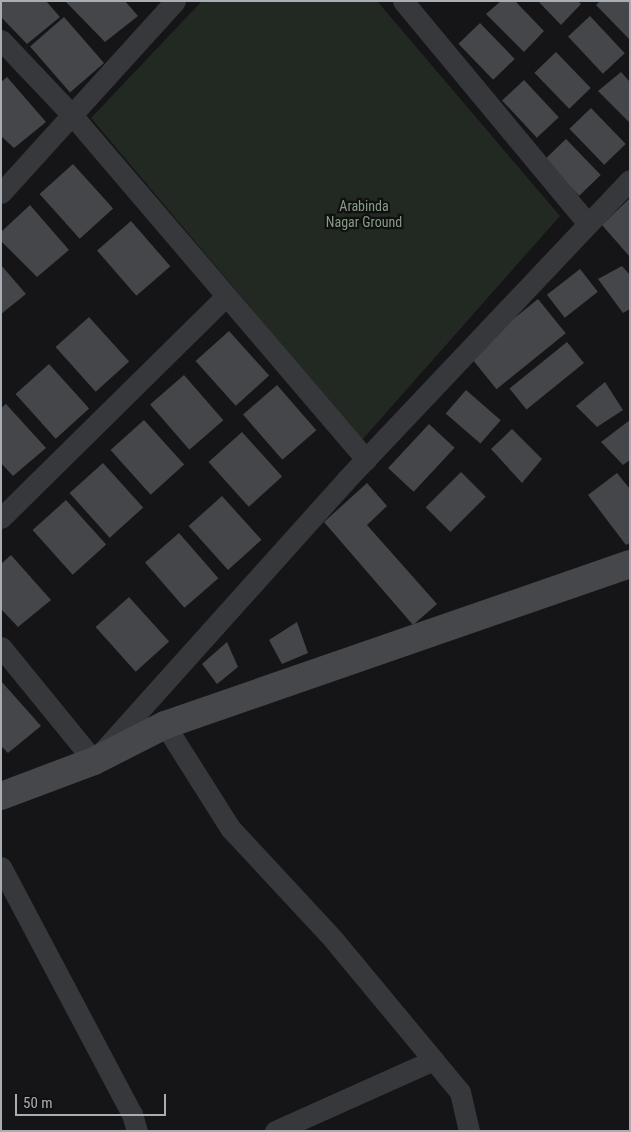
<!DOCTYPE html>
<style>
body{margin:0}
#map{position:relative;width:631px;height:1132px;overflow:hidden;background:#151517;font-family:"Roboto Condensed",sans-serif}
div>[style]{position:absolute}
.green>*{inset:0;background:#222822}
.building>*{inset:0;background:#444649;transform-origin:0 0}
.street>*{height:21px;margin:-10.5px;padding:0 10.5px;transform-origin:10.5px;border-radius:10.5px;background:#37383b}
.secondary>*{height:28px;margin:-14px;padding:0 14px;transform-origin:14px;border-radius:14px;background:#45474b}
span{translate:-50% -50%;white-space:nowrap;text-align:center;line-height:1.15;-webkit-text-stroke:4.5px #101012;paint-order:stroke}
.park-label{font-size:14px;color:#849e82}
.frame{position:absolute;inset:0;border:2px solid #a9aeb5;pointer-events:none}
.scale{position:absolute;left:15px;top:1094px;width:151px;height:22px;box-sizing:border-box;border:2px solid #a9aeb5;border-top:0;padding-left:6px;font-size:15px;line-height:18px;white-space:nowrap;color:#a9aeb5;-webkit-text-stroke:4px #101012;paint-order:stroke}
</style>
<div id="map">
<div class="green">
<div style="clip-path:polygon(202px 1px,377px 1px,560px 216px,362px 440px,91px 118px)"></div>
</div>
<div class="building">
<div style="clip-path:polygon(1px 1px,46px 1px,60px 17px,27px 44px,1px 17px)"></div>
<div style="clip-path:polygon(65px 1px,125px 1px,138px 16px,105px 42px)"></div>
<div style="clip-path:polygon(501px 1px,515px 1px,544px 31px,524px 52px,486px 14px)"></div>
<div style="clip-path:polygon(538px 1px,578px 1px,581px 4px,561px 25px)"></div>
<div style="clip-path:polygon(600px 1px,630px 1px,630px 40px,596px 5px)"></div>
<div style="left:590px;top:16px;width:51px;height:30px;rotate:47deg"></div>
<div style="left:64px;top:17px;width:61px;height:45px;rotate:49deg"></div>
<div style="left:480px;top:23px;width:50px;height:30px;rotate:46deg"></div>
<div style="left:556px;top:52px;width:50px;height:30px;rotate:46deg"></div>
<div style="clip-path:polygon(621px 72px,630px 82px,630px 123px,598px 91px)"></div>
<div style="clip-path:polygon(7px 77px,46px 122px,14px 148px,1px 136px,1px 82px)"></div>
<div style="left:524px;top:80px;width:51px;height:30px;rotate:47deg"></div>
<div style="left:591px;top:108px;width:50px;height:30px;rotate:46deg"></div>
<div style="left:566px;top:139px;width:50px;height:30px;rotate:46deg"></div>
<div style="left:73px;top:164px;width:60px;height:45px;rotate:48deg"></div>
<div style="clip-path:polygon(630px 198px,630px 257px,602px 225px)"></div>
<div style="clip-path:polygon(30px 205px,69px 250px,37px 277px,1px 241px,1px 232px)"></div>
<div style="left:131px;top:221px;width:60px;height:45px;rotate:49deg"></div>
<div style="clip-path:polygon(1px 265px,26px 294px,1px 314px)"></div>
<div style="clip-path:polygon(622px 266px,630px 275px,630px 309px,623px 313px,598px 279px)"></div>
<div style="left:580px;top:269px;width:29px;height:42px;rotate:52deg"></div>
<div style="left:538px;top:299px;width:44px;height:89px;rotate:51deg"></div>
<div style="left:89px;top:317px;width:60px;height:45px;rotate:48deg"></div>
<div style="left:229px;top:331px;width:60px;height:45px;rotate:48deg"></div>
<div style="left:567px;top:342px;width:27px;height:74px;rotate:51deg"></div>
<div style="left:49px;top:364px;width:60px;height:45px;rotate:48deg"></div>
<div style="left:184px;top:375px;width:60px;height:45px;rotate:49deg"></div>
<div style="clip-path:polygon(605px 382px,623px 410px,597px 427px,576px 406px)"></div>
<div style="left:277px;top:385px;width:60px;height:45px;rotate:49deg"></div>
<div style="left:466px;top:390px;width:46px;height:31px;rotate:41deg"></div>
<div style="clip-path:polygon(6px 404px,46px 448px,13px 476px,1px 463px,1px 408px)"></div>
<div style="left:144px;top:420px;width:60px;height:45px;rotate:48deg"></div>
<div style="clip-path:polygon(630px 420px,630px 460px,623px 465px,601px 442px)"></div>
<div style="left:429px;top:424px;width:35px;height:60px;rotate:43deg"></div>
<div style="clip-path:polygon(512px 429px,542px 459px,522px 483px,491px 449px)"></div>
<div style="left:242px;top:432px;width:60px;height:45px;rotate:48deg"></div>
<div style="left:103px;top:463px;width:60px;height:45px;rotate:48deg"></div>
<div style="left:461px;top:472px;width:35px;height:50px;rotate:45deg"></div>
<div style="clip-path:polygon(617px 473px,630px 489px,630px 543px,626px 545px,588px 495px)"></div>
<div style="clip-path:polygon(367px 483px,387px 506px,367px 525px,437px 604px,413px 625px,324px 522px)"></div>
<div style="left:222px;top:496px;width:59px;height:45px;rotate:48deg"></div>
<div style="left:66px;top:500px;width:60px;height:45px;rotate:48deg"></div>
<div style="left:179px;top:533px;width:60px;height:45px;rotate:49deg"></div>
<div style="clip-path:polygon(11px 555px,51px 600px,18px 627px,1px 609px,1px 564px)"></div>
<div style="left:129px;top:597px;width:60px;height:45px;rotate:48deg"></div>
<div style="clip-path:polygon(297px 622px,308px 653px,282px 664px,269px 640px)"></div>
<div style="clip-path:polygon(227px 642px,238px 667px,217px 684px,202px 664px)"></div>
<div style="clip-path:polygon(1px 681px,41px 726px,8px 753px,1px 746px)"></div>
</div>
<div class="street">
<div style="left:403px;top:1px;width:288px;rotate:50.3deg"></div>
<div style="left:1px;top:40px;width:103px;rotate:46.6deg"></div>
<div style="left:72px;top:115px;width:453px;rotate:49.5deg"></div>
<div style="left:1px;top:193px;width:259px;rotate:-47.8deg"></div>
<div style="left:1px;top:518px;width:316px;rotate:-44.6deg"></div>
<div style="left:1px;top:647px;width:147px;rotate:50.8deg"></div>
<div style="left:94px;top:761px;width:377px;rotate:-48.1deg"></div>
<div style="left:346px;top:480px;width:413px;rotate:-46.6deg"></div>
<div style="left:165px;top:725px;width:122px;rotate:57.7deg"></div>
<div style="left:230px;top:828px;width:151px;rotate:47.1deg"></div>
<div style="left:333px;top:939px;width:199px;rotate:50.3deg"></div>
<div style="left:460px;top:1092px;width:40px;rotate:77deg"></div>
<div style="left:1px;top:867px;width:280px;rotate:62.1deg"></div>
<div style="left:132px;top:1114px;width:18px;rotate:74deg"></div>
<div style="left:275px;top:1131px;width:174px;rotate:-24.1deg"></div>
</div>
<div class="secondary">
<div style="left:1px;top:796px;width:99px;rotate:-20.6deg"></div>
<div style="left:94px;top:761px;width:80px;rotate:-26.9deg"></div>
<div style="left:165px;top:725px;width:492px;rotate:-19.1deg"></div>
</div>
<div class="park-label">
<span style="left:364px;top:214px">Arabinda<br>Nagar Ground</span>
</div>
<div class="frame"></div>
<div class="scale">50 m</div>
</div>
